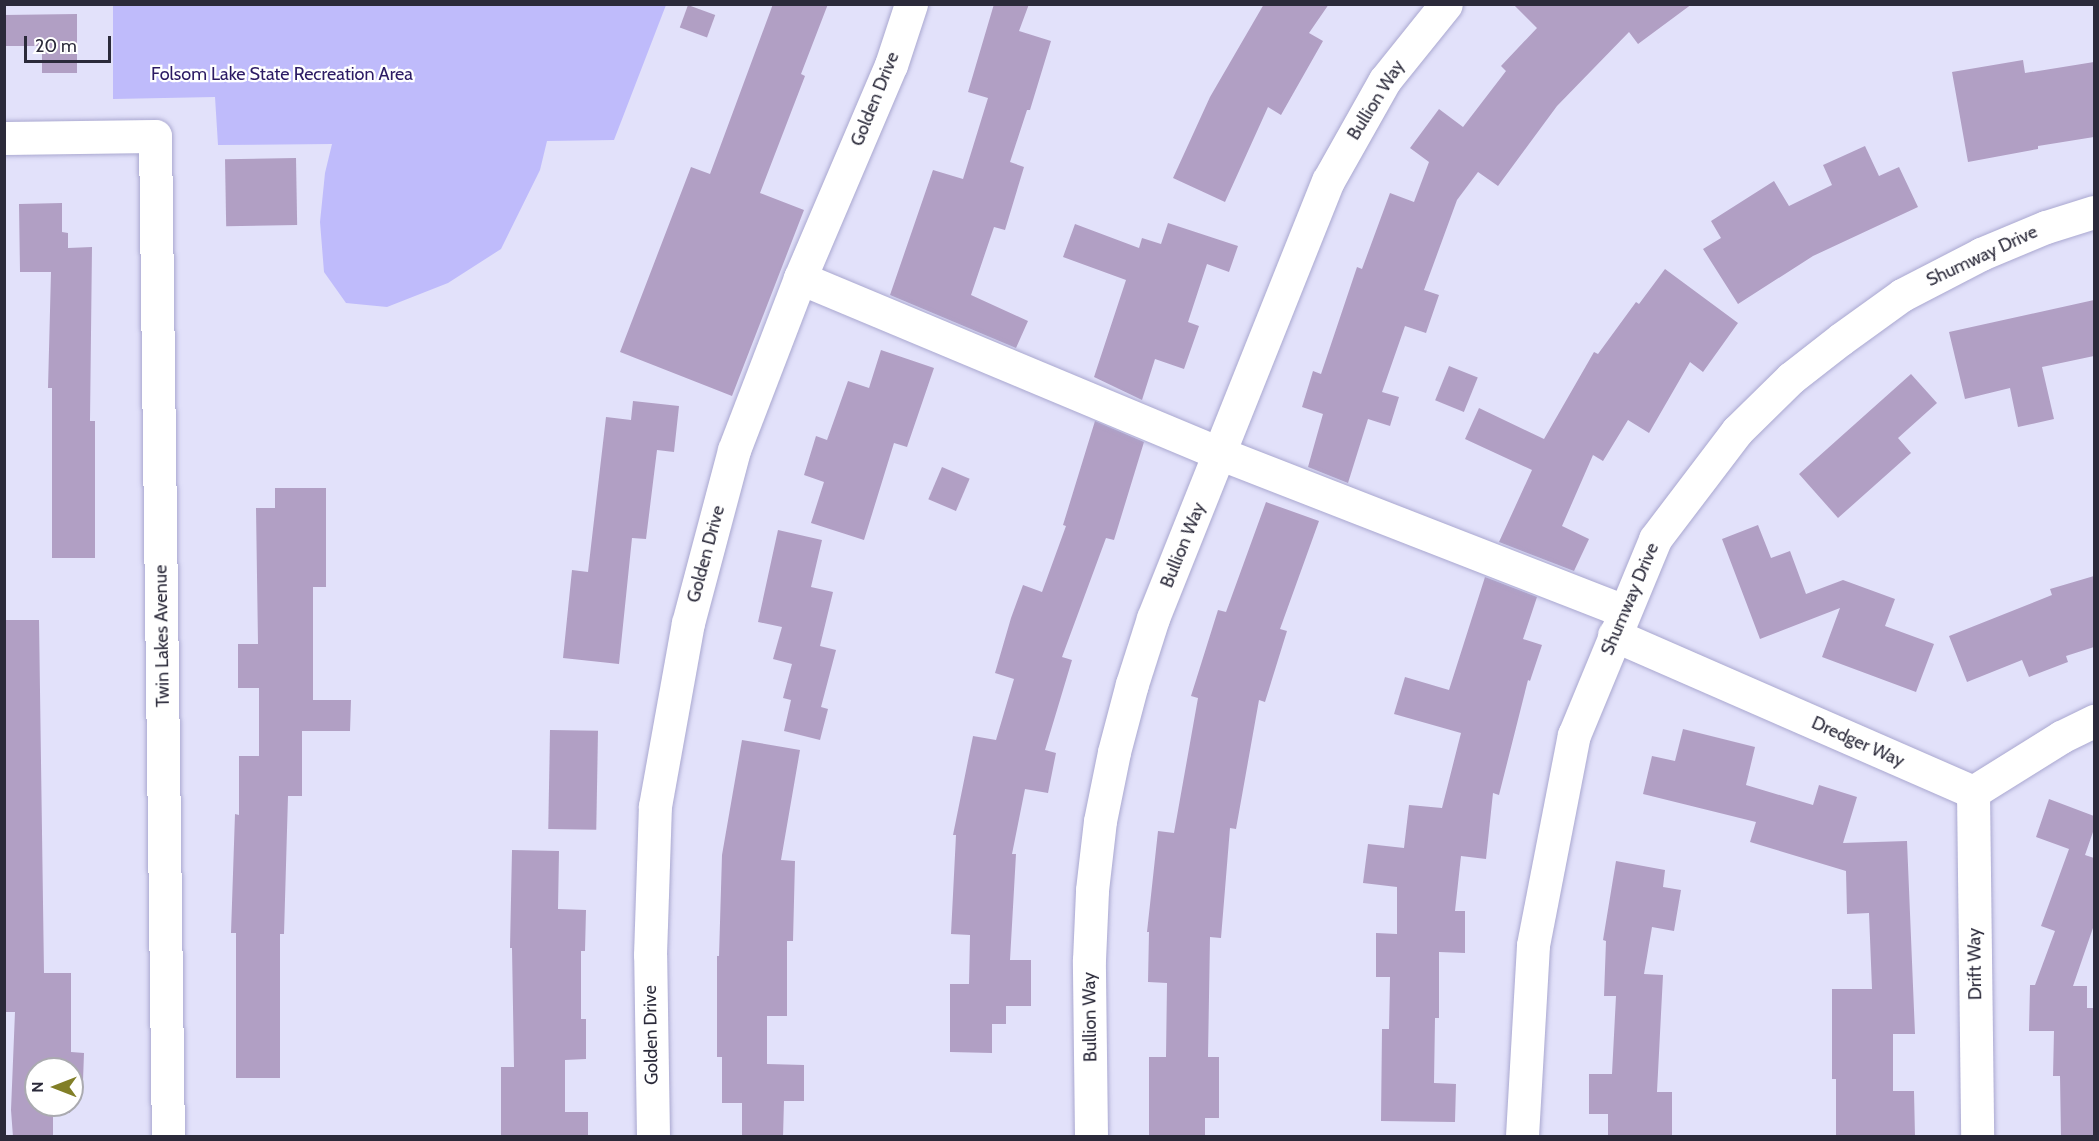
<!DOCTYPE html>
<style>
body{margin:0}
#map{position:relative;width:2099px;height:1141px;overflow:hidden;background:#e2e1fa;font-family:Cabin,sans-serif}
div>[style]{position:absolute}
.green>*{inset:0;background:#bfbbfb}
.building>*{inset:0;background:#b19fc4;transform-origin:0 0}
.roads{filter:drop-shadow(0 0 2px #aaa8d0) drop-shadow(0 0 2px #aaa8d0)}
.minor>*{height:33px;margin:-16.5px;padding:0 16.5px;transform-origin:16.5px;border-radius:16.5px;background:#fff}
span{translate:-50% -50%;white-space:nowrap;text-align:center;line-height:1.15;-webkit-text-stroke:4.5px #fff;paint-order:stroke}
.park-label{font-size:18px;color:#2c1b64}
.street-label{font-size:18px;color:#2b2a3a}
.frame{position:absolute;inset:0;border:6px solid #2b2a3a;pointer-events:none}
.north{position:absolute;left:24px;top:1057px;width:60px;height:60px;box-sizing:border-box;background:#fff;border:2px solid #aaaab0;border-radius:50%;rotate:270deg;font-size:16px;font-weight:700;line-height:24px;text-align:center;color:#2b2a3a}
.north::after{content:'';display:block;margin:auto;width:21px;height:27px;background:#827f27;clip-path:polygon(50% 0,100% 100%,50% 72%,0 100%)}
.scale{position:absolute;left:24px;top:36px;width:87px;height:27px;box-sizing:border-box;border:3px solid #2b2a3a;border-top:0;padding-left:8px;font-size:18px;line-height:21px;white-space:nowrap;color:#2b2a3a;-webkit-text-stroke:4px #fff;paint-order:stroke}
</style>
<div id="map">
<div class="green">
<div style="clip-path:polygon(113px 5px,113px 4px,666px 5px,614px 140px,547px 141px,540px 170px,501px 249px,448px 283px,387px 307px,346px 303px,324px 272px,320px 222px,325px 173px,332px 144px,218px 145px,215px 97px,113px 99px)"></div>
</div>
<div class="building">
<div style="clip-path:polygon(773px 4px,828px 4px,801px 74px,805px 76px,760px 193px,804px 210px,732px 396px,620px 352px,691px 167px,710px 174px)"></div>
<div style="clip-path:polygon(994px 4px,1029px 4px,1019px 31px,1051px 41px,1030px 110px,1027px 110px,1010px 162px,1024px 167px,1005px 230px,994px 227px,971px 295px,1028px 321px,1016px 348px,890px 295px,933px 170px,963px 179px,988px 98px,968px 92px)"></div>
<div style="clip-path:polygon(1264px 4px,1329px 4px,1309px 33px,1323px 41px,1281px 115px,1268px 107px,1225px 202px,1173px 178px,1210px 97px)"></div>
<div style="clip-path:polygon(1513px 4px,1692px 4px,1638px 44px,1629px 32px,1557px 106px,1498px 186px,1478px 172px,1457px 200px,1424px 290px,1439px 295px,1426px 333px,1405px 326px,1382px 392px,1399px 397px,1390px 426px,1368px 419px,1348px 483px,1308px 467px,1323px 414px,1302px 407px,1313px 371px,1321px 374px,1357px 267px,1362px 269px,1390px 193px,1414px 202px,1429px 162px,1410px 148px,1439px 109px,1463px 127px,1506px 71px,1501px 66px,1537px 28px)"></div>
<div style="left:688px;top:5px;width:29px;height:24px;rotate:20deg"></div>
<div style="clip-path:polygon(77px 14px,77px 73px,42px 73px,42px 46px,4px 46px,4px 15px)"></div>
<div style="clip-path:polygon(2023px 60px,2025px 73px,2094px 62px,2094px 137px,2038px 146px,2038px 149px,1968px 162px,1952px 72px)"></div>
<div style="clip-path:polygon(1865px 146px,1879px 176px,1899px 167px,1918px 207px,1813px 256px,1738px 304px,1703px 249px,1721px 238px,1711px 221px,1774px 181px,1789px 206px,1832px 185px,1823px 165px)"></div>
<div style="left:296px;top:158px;width:67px;height:71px;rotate:89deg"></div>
<div style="clip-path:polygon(62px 203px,62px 232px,68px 233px,68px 248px,92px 247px,90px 421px,95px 421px,95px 558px,52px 558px,52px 388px,48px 388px,51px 272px,20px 272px,19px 204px)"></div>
<div style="clip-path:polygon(1168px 223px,1238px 246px,1229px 272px,1207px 264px,1188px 322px,1199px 326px,1184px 369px,1155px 359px,1142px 400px,1094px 377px,1126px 280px,1063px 257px,1075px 224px,1139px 248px,1142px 238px,1161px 244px)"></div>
<div style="clip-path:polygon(1665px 269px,1738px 323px,1703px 372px,1690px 362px,1649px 433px,1628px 420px,1603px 461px,1593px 455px,1562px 526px,1589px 539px,1574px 571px,1499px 542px,1532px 470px,1465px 439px,1479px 408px,1544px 439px,1594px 352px,1598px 354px,1636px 302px,1639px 304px)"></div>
<div style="clip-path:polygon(2094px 300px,2094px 356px,2042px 367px,2054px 419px,2018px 427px,2010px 388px,1965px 399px,1949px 332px)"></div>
<div style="clip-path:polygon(881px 350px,934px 368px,907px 447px,894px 443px,864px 540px,811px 523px,824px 482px,804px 475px,816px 436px,827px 440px,848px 381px,869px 388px)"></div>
<div style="left:1449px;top:366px;width:31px;height:37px;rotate:22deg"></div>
<div style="clip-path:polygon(1911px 374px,1937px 403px,1898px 438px,1911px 453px,1838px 518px,1799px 474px)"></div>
<div style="clip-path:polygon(633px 401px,679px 406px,674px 452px,657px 450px,646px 539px,632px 538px,619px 664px,563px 658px,572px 570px,588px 572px,606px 417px,631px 420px)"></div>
<div style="clip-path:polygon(1095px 421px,1144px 442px,1114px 540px,1106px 538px,1062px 657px,1072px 660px,1045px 750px,1056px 753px,1048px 793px,1025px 789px,1012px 854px,1016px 854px,1010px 960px,1031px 960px,1031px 1006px,1006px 1006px,1006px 1024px,992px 1024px,992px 1053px,950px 1052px,950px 984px,969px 984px,970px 935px,951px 934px,956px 835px,953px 835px,973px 736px,996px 740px,1014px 679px,995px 673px,1011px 618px,1023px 585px,1042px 592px,1066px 526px,1063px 525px)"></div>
<div style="left:942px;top:467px;width:30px;height:35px;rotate:23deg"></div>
<div style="clip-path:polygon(275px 488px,326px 488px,326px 587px,313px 587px,313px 700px,351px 700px,350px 731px,302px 731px,302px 796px,288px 796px,284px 934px,280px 934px,280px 1078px,236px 1078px,236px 933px,231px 933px,235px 814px,239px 815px,239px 756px,259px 756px,259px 688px,238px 688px,238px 644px,258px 644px,256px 508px,275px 508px)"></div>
<div style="clip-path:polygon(1266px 502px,1319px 521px,1280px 629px,1287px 631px,1265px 702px,1259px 700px,1236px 829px,1230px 828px,1221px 938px,1210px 937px,1208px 1057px,1219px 1057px,1219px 1118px,1205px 1118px,1205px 1135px,1149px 1137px,1149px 1057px,1166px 1057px,1167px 983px,1148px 982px,1149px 932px,1147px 932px,1158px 831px,1174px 833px,1198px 698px,1191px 696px,1218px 610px,1226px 612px)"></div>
<div style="clip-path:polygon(1758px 525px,1771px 558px,1790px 551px,1806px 594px,1843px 580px,1895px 599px,1885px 626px,1934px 644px,1916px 692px,1822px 657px,1840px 608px,1760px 639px,1722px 539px)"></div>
<div style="clip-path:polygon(778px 530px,822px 540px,811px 587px,833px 592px,820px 646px,836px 650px,821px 707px,828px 709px,820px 740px,784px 731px,791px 700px,783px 698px,792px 664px,773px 659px,782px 627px,758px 622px)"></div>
<div style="clip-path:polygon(2094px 576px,2094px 647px,2066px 656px,2068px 662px,2029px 677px,2022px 660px,1967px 682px,1949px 636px,2052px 595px,2050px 589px)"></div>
<div style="clip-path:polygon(1485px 577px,1537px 597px,1523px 639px,1542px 645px,1530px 681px,1528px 680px,1499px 795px,1493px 793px,1486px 859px,1461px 856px,1455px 911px,1465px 911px,1465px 953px,1439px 952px,1439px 1018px,1435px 1018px,1434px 1083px,1456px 1084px,1455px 1122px,1381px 1121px,1382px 1029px,1389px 1029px,1390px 977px,1376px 977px,1376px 933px,1397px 934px,1397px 887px,1363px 883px,1368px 844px,1404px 848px,1409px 805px,1442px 808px,1461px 733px,1394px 714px,1405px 677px,1449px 690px)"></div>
<div style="clip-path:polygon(4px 620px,39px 620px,44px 973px,71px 973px,71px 1052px,84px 1053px,83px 1081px,72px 1080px,72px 1069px,36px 1069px,36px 1105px,70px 1105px,70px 1113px,53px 1112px,53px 1137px,13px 1137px,11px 1110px,15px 1012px,4px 1012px)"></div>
<div style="clip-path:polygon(1683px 729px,1755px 747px,1746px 785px,1813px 805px,1819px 785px,1857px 797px,1843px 843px,1907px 841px,1915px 1034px,1893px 1034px,1893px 1091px,1914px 1091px,1915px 1137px,1836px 1137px,1836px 1079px,1832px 1079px,1832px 989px,1872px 989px,1869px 913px,1847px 914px,1846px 871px,1750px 842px,1756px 822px,1643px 794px,1652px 756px,1675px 761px)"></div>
<div style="left:550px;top:730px;width:48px;height:99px;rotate:1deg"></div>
<div style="clip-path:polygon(742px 740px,800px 750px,781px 860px,795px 861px,793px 941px,787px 941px,787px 1016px,767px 1016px,767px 1064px,804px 1065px,804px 1101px,784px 1101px,783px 1137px,742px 1137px,742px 1103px,722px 1103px,722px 1057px,717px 1057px,717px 956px,719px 956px,722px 855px)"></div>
<div style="clip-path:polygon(2049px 799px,2094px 816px,2094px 829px,2085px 855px,2094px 858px,2094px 925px,2073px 986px,2087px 986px,2087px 1008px,2094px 1008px,2094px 1137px,2061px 1137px,2060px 1076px,2053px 1076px,2054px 1031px,2029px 1031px,2030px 985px,2035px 985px,2055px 931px,2041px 926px,2069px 849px,2036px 837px)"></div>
<div style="clip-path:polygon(512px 850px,559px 851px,558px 909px,586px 910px,585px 951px,581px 951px,581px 1019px,586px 1019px,586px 1059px,565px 1060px,565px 1112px,588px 1112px,588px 1137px,501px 1137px,501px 1067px,514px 1067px,512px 948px,510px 948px)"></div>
<div style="clip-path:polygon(1616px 861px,1665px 870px,1663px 887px,1681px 890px,1674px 931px,1652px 927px,1644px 974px,1663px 975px,1657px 1092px,1672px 1092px,1672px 1137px,1608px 1137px,1608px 1114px,1589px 1114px,1589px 1074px,1612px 1074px,1616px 996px,1604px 996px,1606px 941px,1603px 940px)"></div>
</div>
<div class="roads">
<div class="minor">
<div style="left:4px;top:138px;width:151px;rotate:-0.8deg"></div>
<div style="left:155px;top:136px;width:1000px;rotate:89.26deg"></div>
<div style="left:800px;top:278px;width:454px;rotate:22.7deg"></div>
<div style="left:1219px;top:453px;width:435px;rotate:21.3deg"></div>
<div style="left:1614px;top:635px;width:392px;rotate:23.6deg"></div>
<div style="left:1973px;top:792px;width:344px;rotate:89.3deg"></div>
<div style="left:1973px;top:792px;width:104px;rotate:-32deg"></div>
<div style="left:2061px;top:737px;width:37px;rotate:-26deg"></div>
<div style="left:653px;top:1136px;width:181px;rotate:-90.9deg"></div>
<div style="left:650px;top:955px;width:149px;rotate:-88.1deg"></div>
<div style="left:655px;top:806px;width:186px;rotate:-79.8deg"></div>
<div style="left:688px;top:623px;width:179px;rotate:-75.1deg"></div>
<div style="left:734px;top:450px;width:184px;rotate:-69deg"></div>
<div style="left:800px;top:278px;width:232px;rotate:-66.9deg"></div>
<div style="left:891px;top:65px;width:64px;rotate:-71.8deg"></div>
<div style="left:1091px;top:1136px;width:176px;rotate:-90.7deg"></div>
<div style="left:1089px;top:960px;width:70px;rotate:-87.5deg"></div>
<div style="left:1092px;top:890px;width:69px;rotate:-83.4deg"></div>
<div style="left:1100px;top:821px;width:70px;rotate:-78.5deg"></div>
<div style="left:1114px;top:752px;width:70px;rotate:-75.2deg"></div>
<div style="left:1132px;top:684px;width:69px;rotate:-72.3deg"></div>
<div style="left:1153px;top:618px;width:471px;rotate:-68.2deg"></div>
<div style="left:1328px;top:181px;width:116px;rotate:-60.6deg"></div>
<div style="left:1385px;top:80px;width:97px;rotate:-51.2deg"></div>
<div style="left:1522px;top:1136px;width:191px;rotate:-86.7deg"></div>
<div style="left:1533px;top:945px;width:214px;rotate:-79deg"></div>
<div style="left:1574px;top:735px;width:212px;rotate:-67.5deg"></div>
<div style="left:1655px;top:539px;width:136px;rotate:-52.8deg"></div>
<div style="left:1737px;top:431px;width:76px;rotate:-44.5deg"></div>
<div style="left:1791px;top:378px;width:63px;rotate:-38deg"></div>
<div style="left:1841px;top:339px;width:75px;rotate:-35.8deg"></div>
<div style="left:1902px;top:295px;width:89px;rotate:-27.4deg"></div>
<div style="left:1981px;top:254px;width:70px;rotate:-22.6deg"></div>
<div style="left:2046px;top:227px;width:50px;rotate:-17.4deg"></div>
</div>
</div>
<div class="park-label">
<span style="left:282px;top:74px">Folsom Lake State Recreation Area</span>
</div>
<div class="street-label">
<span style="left:875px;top:99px;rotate:-68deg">Golden Drive</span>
<span style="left:1376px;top:100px;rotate:-58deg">Bullion Way</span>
<span style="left:1982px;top:256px;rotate:-25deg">Shumway Drive</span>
<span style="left:1183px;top:545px;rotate:-68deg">Bullion Way</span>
<span style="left:706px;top:554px;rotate:-75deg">Golden Drive</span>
<span style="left:1630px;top:599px;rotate:-67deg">Shumway Drive</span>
<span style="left:162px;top:636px;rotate:-91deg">Twin Lakes Avenue</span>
<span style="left:1858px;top:742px;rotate:24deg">Dredger Way</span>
<span style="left:1975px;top:964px;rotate:-91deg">Drift Way</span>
<span style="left:1090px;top:1017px;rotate:-91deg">Bullion Way</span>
<span style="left:651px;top:1035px;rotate:-91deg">Golden Drive</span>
</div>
<div class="frame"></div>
<div class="north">N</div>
<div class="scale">20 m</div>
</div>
